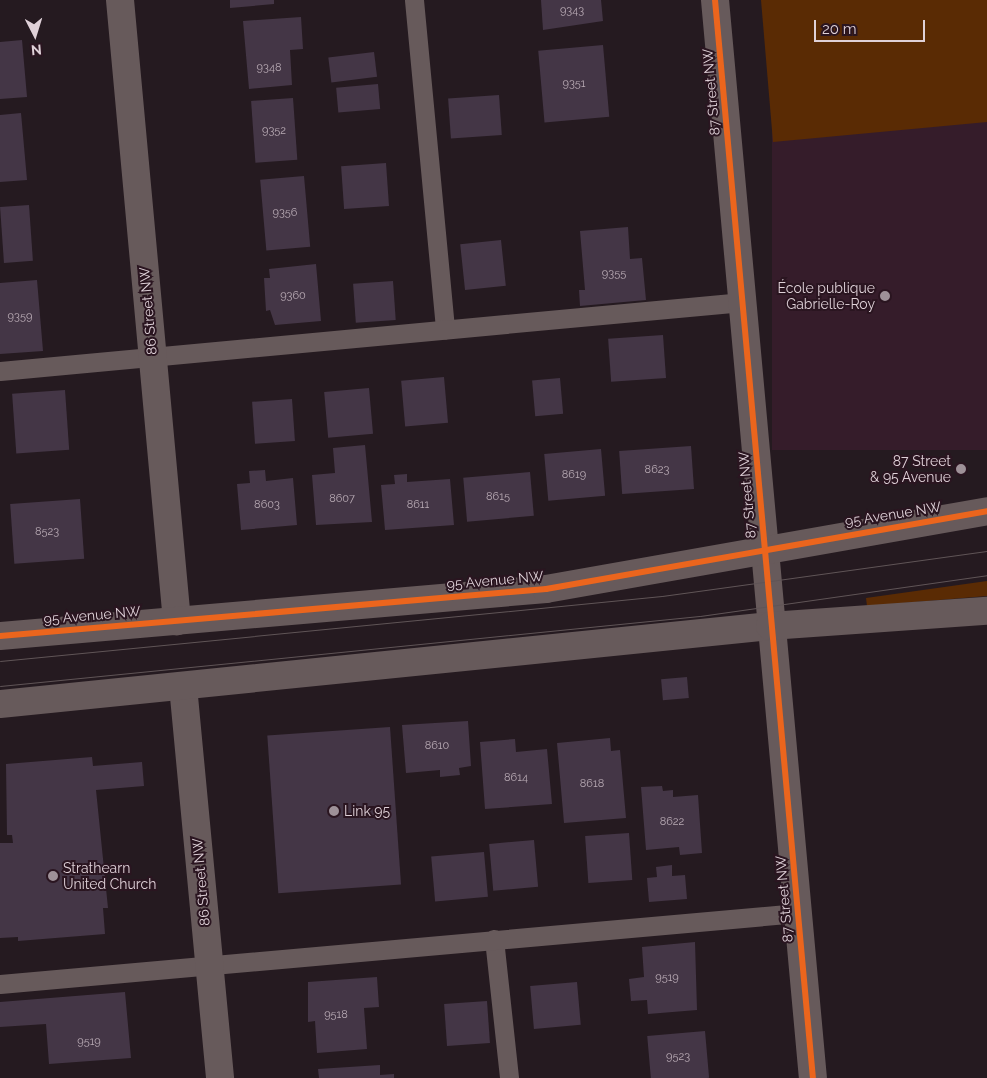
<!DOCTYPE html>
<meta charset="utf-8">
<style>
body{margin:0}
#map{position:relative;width:987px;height:1078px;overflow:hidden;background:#251a20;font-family:Raleway,sans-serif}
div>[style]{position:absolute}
.built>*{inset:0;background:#351c2a;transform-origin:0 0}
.green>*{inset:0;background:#5a2b04}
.building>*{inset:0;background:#443646;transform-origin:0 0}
.service>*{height:19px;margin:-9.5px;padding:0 9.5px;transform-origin:9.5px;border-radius:9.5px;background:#675a5b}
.minor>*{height:28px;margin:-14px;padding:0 14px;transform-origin:14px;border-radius:14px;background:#675a5b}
.tertiary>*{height:28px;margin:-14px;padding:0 14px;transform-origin:14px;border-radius:14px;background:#675a5b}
.tram>*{height:1px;margin:-0.5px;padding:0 0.5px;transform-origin:0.5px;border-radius:0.5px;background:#605557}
.cycleway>*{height:6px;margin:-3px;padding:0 3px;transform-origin:3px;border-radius:3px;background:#eb651d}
.dots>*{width:14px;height:14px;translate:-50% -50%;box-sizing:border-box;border:2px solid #2a1520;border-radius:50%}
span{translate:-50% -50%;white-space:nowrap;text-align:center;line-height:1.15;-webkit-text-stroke:4px #2a1520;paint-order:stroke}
.number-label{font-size:11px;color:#b8aab4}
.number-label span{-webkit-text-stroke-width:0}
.street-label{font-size:14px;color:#dfd1d8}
.poi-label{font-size:14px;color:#dfd1d8}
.right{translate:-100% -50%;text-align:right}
.left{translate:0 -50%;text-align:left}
.north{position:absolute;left:10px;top:10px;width:50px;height:50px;-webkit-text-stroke:4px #2a1520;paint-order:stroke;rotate:175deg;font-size:14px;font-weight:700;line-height:20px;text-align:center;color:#dfd1d8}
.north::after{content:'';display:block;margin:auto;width:18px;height:22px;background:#dfd1d8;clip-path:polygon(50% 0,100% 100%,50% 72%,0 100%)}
.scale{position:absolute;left:814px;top:20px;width:111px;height:22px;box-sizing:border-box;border:2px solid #dfd1d8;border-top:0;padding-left:6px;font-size:15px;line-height:18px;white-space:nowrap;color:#dfd1d8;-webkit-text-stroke:4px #2a1520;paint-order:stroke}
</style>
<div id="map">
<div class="built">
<div style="left:987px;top:122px;width:328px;height:215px;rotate:90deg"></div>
</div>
<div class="green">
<div style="clip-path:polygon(761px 0,987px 0,987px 122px,773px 142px)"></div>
<div style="clip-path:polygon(987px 581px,987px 596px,867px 606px,866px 598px)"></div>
</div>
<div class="building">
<div style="clip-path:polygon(230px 0,274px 0,274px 4px,230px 8px)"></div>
<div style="clip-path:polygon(541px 0,601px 0,603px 21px,543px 30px)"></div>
<div style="clip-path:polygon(301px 17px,303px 49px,290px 50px,292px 85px,249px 89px,243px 21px)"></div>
<div style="clip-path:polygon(22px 40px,27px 97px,0 99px,0 42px)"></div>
<div style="left:603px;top:45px;width:72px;height:65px;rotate:85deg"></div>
<div style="left:374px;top:52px;width:25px;height:46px;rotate:83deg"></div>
<div style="left:378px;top:84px;width:25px;height:42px;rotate:85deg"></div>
<div style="left:499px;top:95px;width:40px;height:51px;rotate:86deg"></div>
<div style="left:293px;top:98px;width:62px;height:42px;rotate:86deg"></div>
<div style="clip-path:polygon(21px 113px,27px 180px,0 182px,0 115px)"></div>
<div style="left:386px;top:163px;width:43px;height:45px;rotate:86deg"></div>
<div style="left:304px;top:176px;width:71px;height:44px;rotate:85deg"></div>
<div style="left:29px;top:205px;width:56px;height:29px;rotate:86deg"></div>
<div style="clip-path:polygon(628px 227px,630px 259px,642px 258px,646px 300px,580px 306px,579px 290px,585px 290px,580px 231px)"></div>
<div style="left:501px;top:240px;width:46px;height:41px;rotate:84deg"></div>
<div style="clip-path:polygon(316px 264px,321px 321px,275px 325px,270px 310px,266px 311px,264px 278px,270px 278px,269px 269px)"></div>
<div style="clip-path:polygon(37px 280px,43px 351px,0 354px,0 283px)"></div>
<div style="left:393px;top:281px;width:39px;height:40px;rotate:86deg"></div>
<div style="left:663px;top:335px;width:43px;height:55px;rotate:86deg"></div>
<div style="left:444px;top:377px;width:46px;height:43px;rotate:85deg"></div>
<div style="left:560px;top:378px;width:36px;height:28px;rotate:85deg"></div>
<div style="left:369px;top:388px;width:46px;height:45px;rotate:85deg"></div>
<div style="left:65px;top:390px;width:60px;height:53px;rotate:86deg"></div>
<div style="left:292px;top:399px;width:42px;height:40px;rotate:86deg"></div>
<div style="clip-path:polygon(365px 445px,372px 522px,316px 525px,312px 475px,335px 473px,333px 448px)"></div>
<div style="left:691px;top:446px;width:43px;height:72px;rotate:86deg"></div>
<div style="left:601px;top:449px;width:47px;height:57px;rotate:85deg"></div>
<div style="clip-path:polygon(265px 470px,266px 481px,293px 478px,297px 525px,241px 530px,237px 484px,250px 483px,249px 471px)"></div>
<div style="left:530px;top:472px;width:44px;height:67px;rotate:85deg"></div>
<div style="clip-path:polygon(407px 474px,407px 482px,450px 479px,454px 525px,385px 530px,381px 485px,395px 484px,394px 475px)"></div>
<div style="left:80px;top:499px;width:60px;height:70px;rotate:86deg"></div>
<div style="left:687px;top:677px;width:21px;height:26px;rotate:85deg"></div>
<div style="clip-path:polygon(468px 721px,471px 766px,459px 768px,460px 775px,440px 777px,440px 770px,406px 773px,402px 725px)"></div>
<div style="left:390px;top:727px;width:158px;height:123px;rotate:86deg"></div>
<div style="clip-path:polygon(610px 738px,611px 751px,620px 750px,626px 818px,564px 823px,557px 743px)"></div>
<div style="clip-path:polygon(515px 739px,516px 752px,547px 749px,552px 804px,485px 809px,480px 742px)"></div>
<div style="clip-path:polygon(92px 757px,93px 766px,142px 762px,144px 786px,96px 790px,108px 908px,103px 908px,105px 934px,18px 941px,18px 937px,0 938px,0 843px,13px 843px,12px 835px,7px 835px,6px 764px)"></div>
<div style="clip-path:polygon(662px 786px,663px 791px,673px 790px,673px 797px,698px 795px,702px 853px,680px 855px,679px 847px,646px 850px,641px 787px)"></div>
<div style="left:629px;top:833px;width:47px;height:44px;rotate:86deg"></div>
<div style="left:534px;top:840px;width:47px;height:45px;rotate:85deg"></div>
<div style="left:484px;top:852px;width:45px;height:53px;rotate:85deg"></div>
<div style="clip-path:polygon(672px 865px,672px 876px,685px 875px,687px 899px,649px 902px,647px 878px,657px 877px,656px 867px)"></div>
<div style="clip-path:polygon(695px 942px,697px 1010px,648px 1014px,647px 1000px,631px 1001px,629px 979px,644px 977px,642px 947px)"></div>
<div style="clip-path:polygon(377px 977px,379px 1007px,364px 1008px,367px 1049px,317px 1053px,315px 1021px,308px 1022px,308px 982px)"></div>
<div style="left:577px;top:982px;width:43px;height:47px;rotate:85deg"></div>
<div style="clip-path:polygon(125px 992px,131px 1058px,49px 1064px,46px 1024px,0 1027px,0 1002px)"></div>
<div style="left:487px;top:1001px;width:42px;height:43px;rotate:86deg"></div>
<div style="left:705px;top:1031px;width:47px;height:58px;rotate:85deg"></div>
<div style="clip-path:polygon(380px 1065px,380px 1075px,394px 1074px,394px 1078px,319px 1078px,318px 1069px)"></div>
</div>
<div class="service">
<div style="left:414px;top:0;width:331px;rotate:84.6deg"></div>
<div style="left:0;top:371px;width:746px;rotate:-5.31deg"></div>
<div style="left:494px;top:939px;width:140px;rotate:83.8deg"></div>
<div style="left:0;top:984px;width:801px;rotate:-5.08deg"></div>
</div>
<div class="minor">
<div style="left:120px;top:0;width:624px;rotate:84.76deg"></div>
<div style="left:715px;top:0;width:1082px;rotate:84.81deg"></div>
<div style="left:183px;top:686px;width:394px;rotate:84.6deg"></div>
</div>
<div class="tertiary">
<div style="left:0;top:636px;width:548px;rotate:-4.92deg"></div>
<div style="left:546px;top:589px;width:448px;rotate:-10deg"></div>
<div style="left:0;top:704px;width:774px;rotate:-5.78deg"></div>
<div style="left:770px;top:626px;width:218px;rotate:-4deg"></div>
</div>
<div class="tram">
<div style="left:0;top:661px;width:665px;rotate:-5.61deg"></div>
<div style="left:662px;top:596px;width:328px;rotate:-7.9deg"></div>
<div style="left:0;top:686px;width:703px;rotate:-5.71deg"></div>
<div style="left:700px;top:616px;width:290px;rotate:-8.1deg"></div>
</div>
<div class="cycleway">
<div style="left:715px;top:0;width:1082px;rotate:84.81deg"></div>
<div style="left:0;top:636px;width:548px;rotate:-4.92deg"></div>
<div style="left:546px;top:589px;width:448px;rotate:-10deg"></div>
</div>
<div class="dots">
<div style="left:885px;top:296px;background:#9e9198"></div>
<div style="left:961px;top:469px;background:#9e9198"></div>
<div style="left:334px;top:811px;background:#9e9198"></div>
<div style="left:53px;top:876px;background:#9e9198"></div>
</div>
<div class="number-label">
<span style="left:572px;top:11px">9343</span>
<span style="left:269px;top:68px">9348</span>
<span style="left:574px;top:84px">9351</span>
<span style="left:274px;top:131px">9352</span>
<span style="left:285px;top:213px">9356</span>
<span style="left:614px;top:274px">9355</span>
<span style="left:293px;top:296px">9360</span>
<span style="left:20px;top:317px">9359</span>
<span style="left:657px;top:470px">8623</span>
<span style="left:574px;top:475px">8619</span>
<span style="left:498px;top:497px">8615</span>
<span style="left:342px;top:499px">8607</span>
<span style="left:267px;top:505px">8603</span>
<span style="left:418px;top:505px">8611</span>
<span style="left:47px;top:532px">8523</span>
<span style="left:437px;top:746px">8610</span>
<span style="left:516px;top:778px">8614</span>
<span style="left:592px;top:784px">8618</span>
<span style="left:672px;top:822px">8622</span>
<span style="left:667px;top:978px">9519</span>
<span style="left:336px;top:1015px">9518</span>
<span style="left:89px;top:1042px">9519</span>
<span style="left:678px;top:1057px">9523</span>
</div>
<div class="street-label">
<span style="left:711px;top:92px;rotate:-95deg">87 Street NW</span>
<span style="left:148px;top:311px;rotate:-95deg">86 Street NW</span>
<span style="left:747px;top:495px;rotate:-95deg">87 Street NW</span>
<span style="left:893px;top:514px;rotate:-9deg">95 Avenue NW</span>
<span style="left:495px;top:580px;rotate:-5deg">95 Avenue NW</span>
<span style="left:92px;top:615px;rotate:-5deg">95 Avenue NW</span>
<span style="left:201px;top:882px;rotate:-95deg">86 Street NW</span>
<span style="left:784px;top:899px;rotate:-95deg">87 Street NW</span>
</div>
<div class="poi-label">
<span class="right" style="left:875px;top:296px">École publique<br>Gabrielle-Roy</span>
<span class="right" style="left:951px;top:469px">87 Street<br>&amp; 95 Avenue</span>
<span class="left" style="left:344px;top:811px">Link 95</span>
<span class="left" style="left:63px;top:876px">Strathearn<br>United Church</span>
</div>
<div class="north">N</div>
<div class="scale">20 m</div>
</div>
